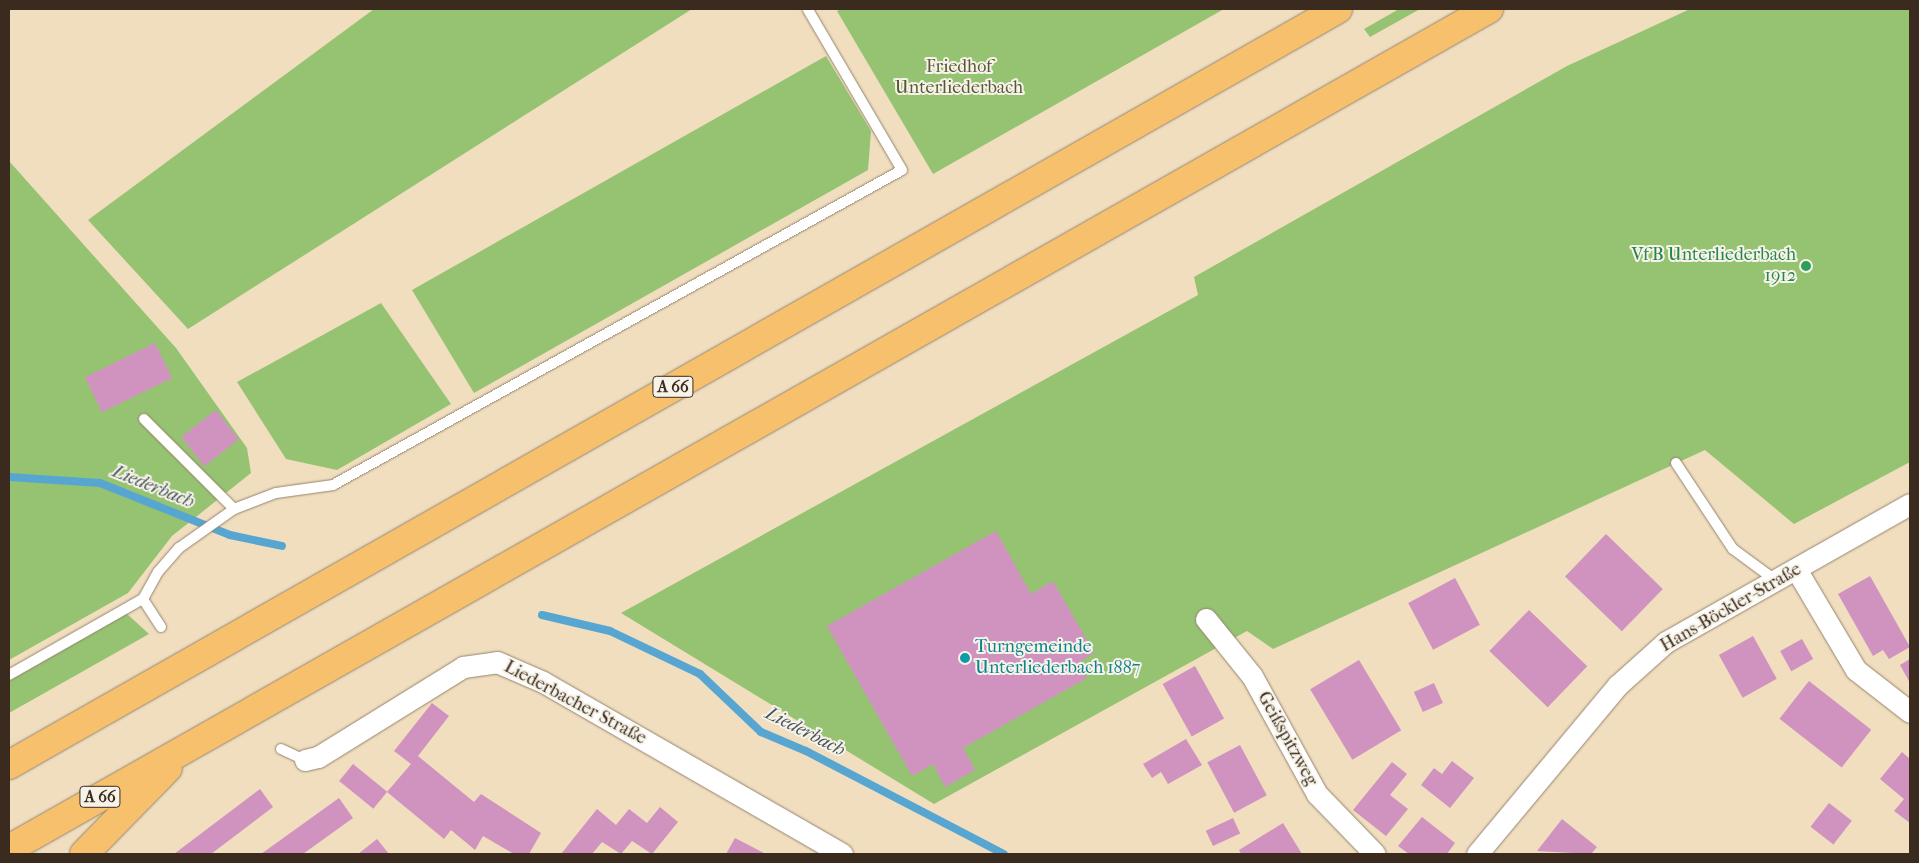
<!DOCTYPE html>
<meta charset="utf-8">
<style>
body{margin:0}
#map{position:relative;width:1919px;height:863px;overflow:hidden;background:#f0debf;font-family:"IM FELL French Canon",serif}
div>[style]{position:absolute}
.green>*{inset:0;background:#96c372}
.stream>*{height:8px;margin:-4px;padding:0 4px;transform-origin:4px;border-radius:4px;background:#57a6d1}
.building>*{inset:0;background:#d093c0;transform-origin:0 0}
.roads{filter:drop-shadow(0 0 1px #96846e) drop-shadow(0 0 1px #96846e)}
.lane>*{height:10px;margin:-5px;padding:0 5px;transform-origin:5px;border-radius:5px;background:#fff}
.street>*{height:21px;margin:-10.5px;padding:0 10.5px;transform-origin:10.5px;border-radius:10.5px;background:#fff}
.highway>*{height:28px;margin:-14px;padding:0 14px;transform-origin:14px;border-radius:14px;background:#f7c06c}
.dots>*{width:14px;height:14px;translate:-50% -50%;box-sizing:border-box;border:2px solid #f7f3e8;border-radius:50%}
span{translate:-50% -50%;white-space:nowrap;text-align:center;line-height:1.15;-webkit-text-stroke:4px #f7f3e8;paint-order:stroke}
.shield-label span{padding:1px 4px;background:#f7f3e8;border:1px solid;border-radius:4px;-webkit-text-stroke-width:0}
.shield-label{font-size:16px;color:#3b2a1e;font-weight:700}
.park-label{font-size:18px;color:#565837}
.leisure-label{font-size:18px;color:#27864d}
.right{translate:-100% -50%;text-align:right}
.street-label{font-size:18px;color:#3b2a1e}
.culture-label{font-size:18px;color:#0d838f}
.left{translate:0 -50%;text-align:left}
.water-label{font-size:19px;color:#45555d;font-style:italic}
.frame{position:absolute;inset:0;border:10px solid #3b2a1e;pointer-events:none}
</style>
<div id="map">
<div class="green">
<div style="clip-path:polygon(374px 9px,692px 9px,188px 329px,88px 220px)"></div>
<div style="clip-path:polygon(842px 9px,1224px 9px,933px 174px,837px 11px)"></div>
<div style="clip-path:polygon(1399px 9px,1420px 9px,1370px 37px,1364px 29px)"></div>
<div style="clip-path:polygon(1690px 9px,1910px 9px,1910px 462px,1794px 524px,1705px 450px,1273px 649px,1247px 631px,934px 804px,621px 613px,1198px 295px,1194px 277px,1567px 66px)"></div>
<div style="clip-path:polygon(826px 56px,871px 131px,868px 170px,474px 393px,412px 290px)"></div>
<div style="clip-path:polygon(9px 161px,176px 348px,247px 448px,251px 473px,172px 536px,128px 593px,9px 660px)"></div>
<div style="clip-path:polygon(381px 303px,451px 404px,337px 470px,286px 459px,237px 382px)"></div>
<div style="clip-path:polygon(126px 613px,149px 634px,9px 713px,9px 676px)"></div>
</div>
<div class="stream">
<div style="left:9px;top:477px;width:91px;rotate:3.8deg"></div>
<div style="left:100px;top:483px;width:140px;rotate:21.8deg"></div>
<div style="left:230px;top:535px;width:53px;rotate:11.9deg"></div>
<div style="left:542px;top:615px;width:70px;rotate:13.2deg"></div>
<div style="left:610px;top:631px;width:100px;rotate:25.5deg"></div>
<div style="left:700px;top:674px;width:84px;rotate:43.6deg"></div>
<div style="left:761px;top:732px;width:49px;rotate:22.9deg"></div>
<div style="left:806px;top:751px;width:223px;rotate:27.5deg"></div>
</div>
<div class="building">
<div style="left:155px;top:343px;width:39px;height:78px;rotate:64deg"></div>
<div style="left:216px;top:410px;width:37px;height:44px;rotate:52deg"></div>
<div style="clip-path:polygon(996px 531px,1031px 594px,1053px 581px,1094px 653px,1078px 663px,1087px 678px,963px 748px,975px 770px,945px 787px,933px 764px,912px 776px,827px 626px)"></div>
<div style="left:1606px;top:534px;width:79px;height:59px;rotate:44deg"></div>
<div style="clip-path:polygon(1870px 576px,1910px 647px,1889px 659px,1883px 650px,1873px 656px,1838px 594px)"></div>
<div style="left:1455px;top:578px;width:53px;height:53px;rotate:62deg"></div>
<div style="left:1529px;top:610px;width:81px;height:57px;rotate:44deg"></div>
<div style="left:1753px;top:636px;width:49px;height:39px;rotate:61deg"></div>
<div style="left:1802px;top:639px;width:23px;height:25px;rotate:61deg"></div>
<div style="clip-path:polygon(1910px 659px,1910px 683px,1900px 665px)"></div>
<div style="left:1359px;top:660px;width:82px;height:57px;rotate:59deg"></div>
<div style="left:1195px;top:666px;width:60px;height:37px;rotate:61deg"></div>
<div style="left:1809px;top:681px;width:79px;height:48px;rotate:38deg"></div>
<div style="left:1434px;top:683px;width:22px;height:22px;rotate:66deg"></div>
<div style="clip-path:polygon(432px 703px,449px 716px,418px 756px,474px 802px,481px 794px,541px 833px,529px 854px,514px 854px,483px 836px,475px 850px,451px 830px,444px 839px,387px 792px,411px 764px,394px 751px)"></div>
<div style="clip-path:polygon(1186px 739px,1202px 765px,1168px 784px,1161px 772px,1152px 778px,1143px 764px)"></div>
<div style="left:1240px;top:745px;width:57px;height:37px;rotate:62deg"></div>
<div style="clip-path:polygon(1902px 752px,1910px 759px,1910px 823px,1894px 811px,1904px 799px,1880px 779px)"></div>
<div style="clip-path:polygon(1452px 761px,1474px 778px,1450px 808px,1421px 785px,1434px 768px,1442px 774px)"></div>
<div style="clip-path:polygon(1392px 762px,1407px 774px,1390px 795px,1408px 809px,1386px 836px,1353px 810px)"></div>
<div style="left:353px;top:764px;width:44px;height:22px;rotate:39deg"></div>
<div style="clip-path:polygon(260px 789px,273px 807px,211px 854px,174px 854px)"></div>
<div style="clip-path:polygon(339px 798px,353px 818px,303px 854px,261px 854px)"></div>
<div style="left:1829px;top:803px;width:29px;height:30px;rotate:38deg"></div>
<div style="clip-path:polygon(660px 807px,678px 822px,652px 854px,632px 841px,621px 854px,602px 842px,592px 854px,561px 854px,597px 809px,616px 825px,629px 809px,647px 823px)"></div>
<div style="clip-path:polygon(1422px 817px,1455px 843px,1447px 854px,1409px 854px,1398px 846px)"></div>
<div style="left:1233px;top:818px;width:17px;height:30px;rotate:65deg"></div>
<div style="clip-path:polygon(1562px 819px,1597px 847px,1591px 854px,1537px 851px)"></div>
<div style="clip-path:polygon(1283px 823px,1302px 854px,1241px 854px,1239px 850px)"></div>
<div style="clip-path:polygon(735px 838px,766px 854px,726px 854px)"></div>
<div style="clip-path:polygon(377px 839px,389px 854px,358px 854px)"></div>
</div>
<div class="roads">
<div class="lane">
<div style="left:144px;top:419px;width:127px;rotate:45deg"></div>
<div style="left:1676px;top:463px;width:103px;rotate:56.5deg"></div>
<div style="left:1733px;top:549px;width:52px;rotate:36.4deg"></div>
<div style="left:161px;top:627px;width:33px;rotate:-123deg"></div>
<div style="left:143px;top:599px;width:31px;rotate:-61deg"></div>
<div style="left:158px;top:572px;width:32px;rotate:-49deg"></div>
<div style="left:179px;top:548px;width:67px;rotate:-35.3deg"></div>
<div style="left:234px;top:509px;width:45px;rotate:-20.9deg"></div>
<div style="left:276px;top:493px;width:58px;rotate:-8deg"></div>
<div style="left:333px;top:485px;width:650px;rotate:-28.97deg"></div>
<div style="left:902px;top:170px;width:186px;rotate:-120.4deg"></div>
<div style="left:9px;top:675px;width:154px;rotate:-29.6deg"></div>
<div style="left:281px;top:749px;width:26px;rotate:25deg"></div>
</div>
<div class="street">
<div style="left:1796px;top:569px;width:117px;rotate:59.3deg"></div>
<div style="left:1856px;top:670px;width:68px;rotate:37.9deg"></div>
<div style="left:1206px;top:619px;width:73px;rotate:51.1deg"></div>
<div style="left:1252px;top:676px;width:135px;rotate:61.2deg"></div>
<div style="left:1317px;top:794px;width:83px;rotate:46deg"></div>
<div style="left:305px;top:760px;width:13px;rotate:-13deg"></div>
<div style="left:318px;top:757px;width:171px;rotate:-31.8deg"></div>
<div style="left:463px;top:667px;width:34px;rotate:-8deg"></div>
<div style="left:497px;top:662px;width:50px;rotate:23.5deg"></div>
<div style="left:543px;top:682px;width:345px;rotate:29.9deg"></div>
<div style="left:1477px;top:854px;width:220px;rotate:-50.2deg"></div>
<div style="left:1618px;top:685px;width:64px;rotate:-41.9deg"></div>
<div style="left:1666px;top:642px;width:280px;rotate:-29.5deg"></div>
</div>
<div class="highway">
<div style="left:9px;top:765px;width:1529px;rotate:-29.63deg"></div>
<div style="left:9px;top:849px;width:1702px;rotate:-29.58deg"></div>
<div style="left:84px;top:854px;width:120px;rotate:-45.7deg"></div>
</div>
</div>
<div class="dots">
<div style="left:1806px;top:266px;background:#2e9e5b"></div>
<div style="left:965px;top:658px;background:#0f9aa8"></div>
</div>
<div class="shield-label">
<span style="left:673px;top:387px">A 66</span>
<span style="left:100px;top:797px">A 66</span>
</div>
<div class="park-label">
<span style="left:959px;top:78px">Friedhof<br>Unterliederbach</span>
</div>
<div class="leisure-label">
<span class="right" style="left:1796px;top:266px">VfB Unterliederbach<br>1912</span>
</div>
<div class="street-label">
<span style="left:1731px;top:608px;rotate:-30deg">Hans-Böckler-Straße</span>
<span style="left:575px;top:703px;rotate:28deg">Liederbacher Straße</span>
<span style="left:1287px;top:739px;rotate:61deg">Geißspitzweg</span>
</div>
<div class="culture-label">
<span class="left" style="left:975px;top:658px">Turngemeinde<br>Unterliederbach 1887</span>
</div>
<div class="water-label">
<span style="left:153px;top:487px;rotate:22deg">Liederbach</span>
<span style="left:805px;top:732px;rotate:27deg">Liederbach</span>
</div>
<div class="frame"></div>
</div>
